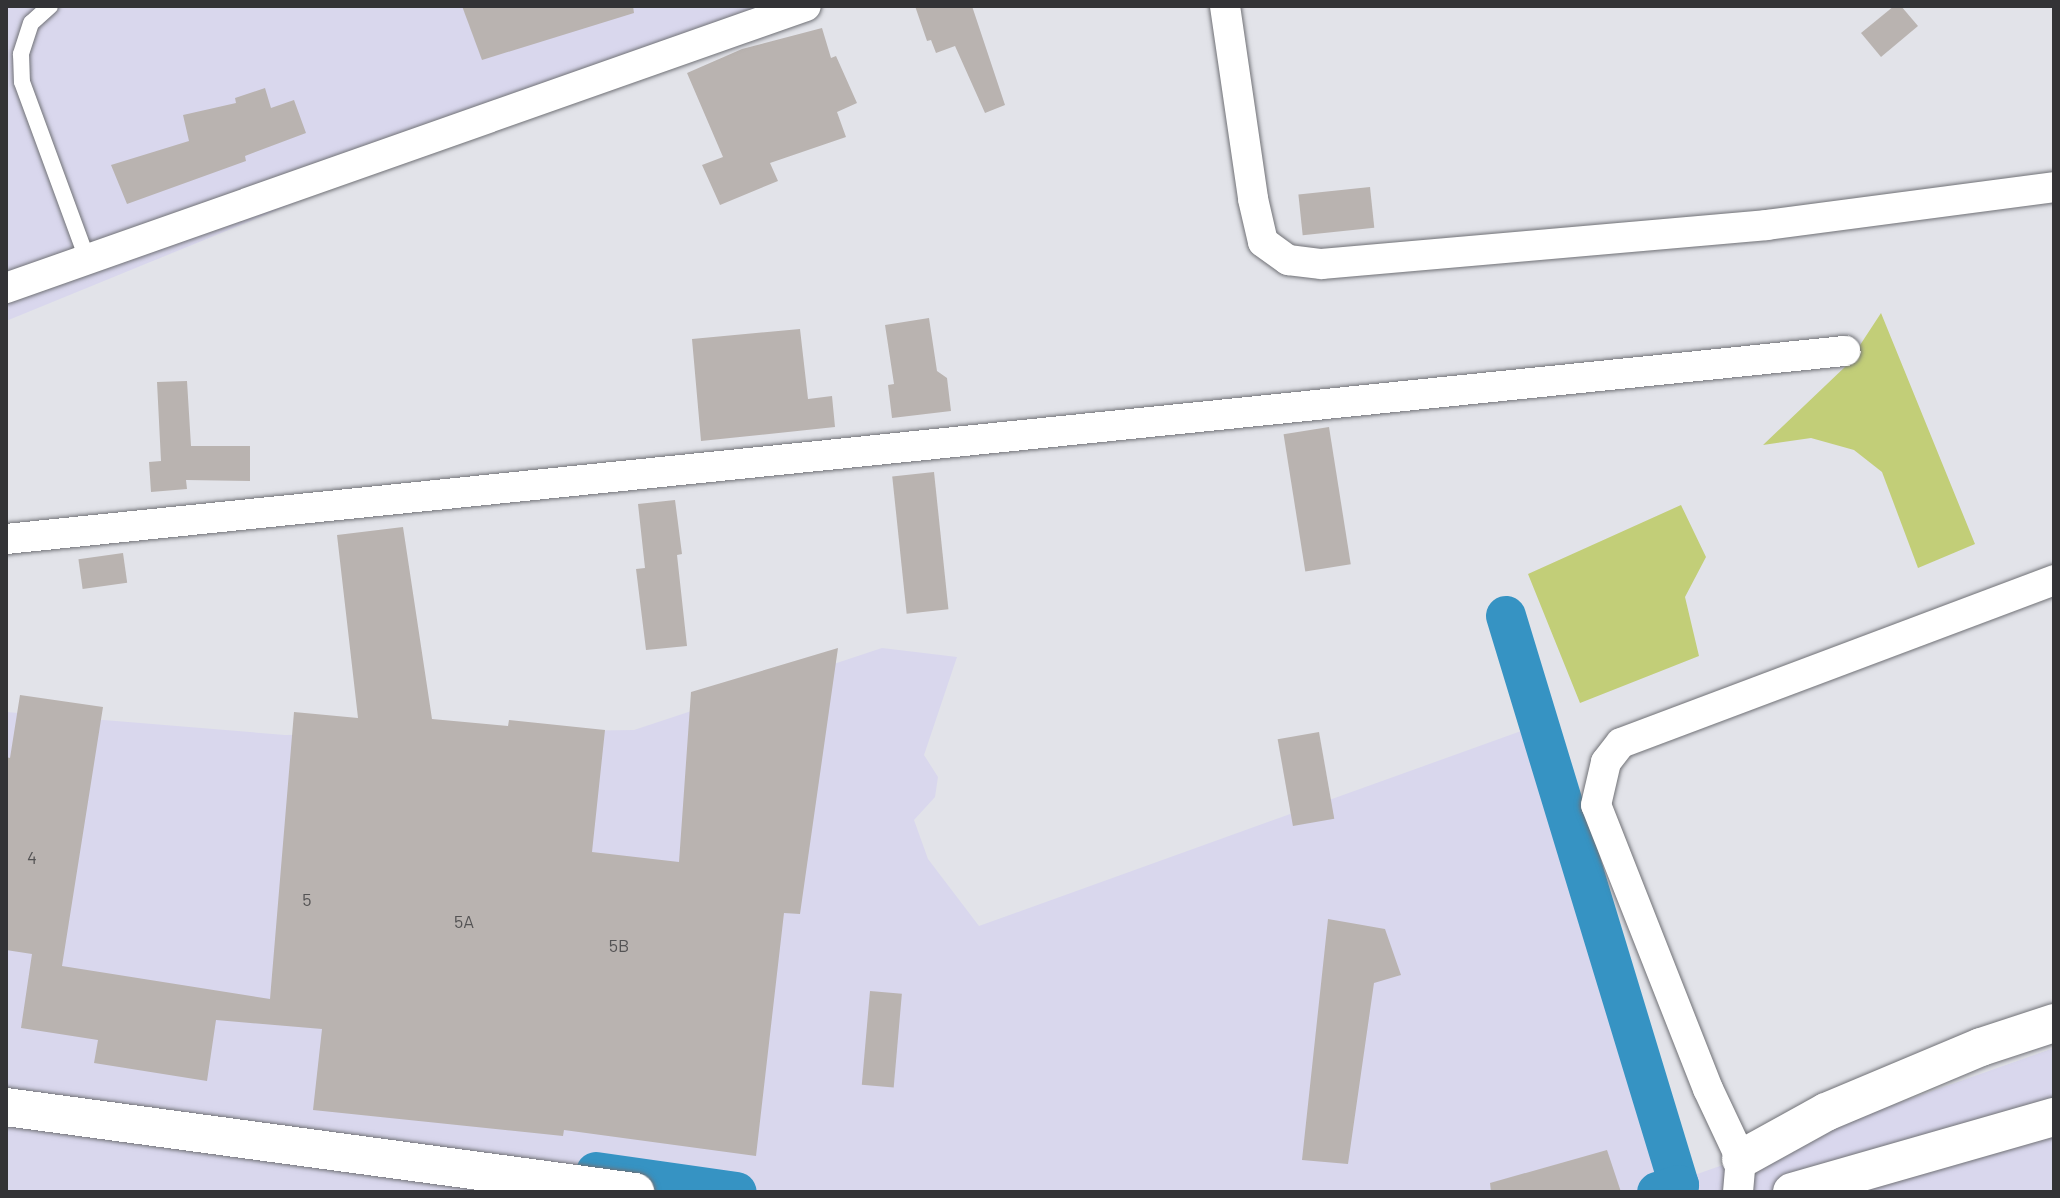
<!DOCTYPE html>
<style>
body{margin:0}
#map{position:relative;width:2060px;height:1198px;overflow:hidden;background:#e2e3e9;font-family:Barlow,sans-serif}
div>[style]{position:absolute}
.industrial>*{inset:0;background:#d9d7ed}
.green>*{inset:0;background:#c2ce78}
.canal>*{height:40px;margin:-20px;padding:0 20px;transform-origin:20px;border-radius:20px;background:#3693c3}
.building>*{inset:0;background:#b9b3b0;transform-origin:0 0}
.roads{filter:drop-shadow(0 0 2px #707176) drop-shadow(0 0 2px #707176)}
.service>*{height:16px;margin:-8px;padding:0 8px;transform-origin:8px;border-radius:8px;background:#fff}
.minor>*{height:30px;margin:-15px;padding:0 15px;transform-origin:15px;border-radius:15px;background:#fff}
.tertiary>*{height:38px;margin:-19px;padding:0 19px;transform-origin:19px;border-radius:19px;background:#fff}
span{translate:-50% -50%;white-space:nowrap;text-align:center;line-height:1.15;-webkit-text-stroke:8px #fff;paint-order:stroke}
.number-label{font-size:18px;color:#545354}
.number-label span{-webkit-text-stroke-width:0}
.frame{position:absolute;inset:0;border:8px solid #333336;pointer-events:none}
</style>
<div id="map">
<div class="industrial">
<div style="clip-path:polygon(10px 6px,776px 6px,6px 321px,6px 9px)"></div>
<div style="clip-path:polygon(882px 648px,957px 657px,924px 755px,938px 777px,935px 797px,914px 820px,928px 859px,979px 926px,1549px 721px,1686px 1178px,2054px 1048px,2054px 1192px,6px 1192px,6px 712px,285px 735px,634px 730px)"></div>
</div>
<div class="green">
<div style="clip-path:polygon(1881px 313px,1975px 544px,1918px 568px,1882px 472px,1854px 450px,1811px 438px,1763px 445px,1847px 365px)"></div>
<div style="clip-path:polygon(1681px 505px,1706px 557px,1685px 597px,1699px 656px,1580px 703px,1528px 574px)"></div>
</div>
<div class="canal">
<div style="left:1506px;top:616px;width:595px;rotate:73.09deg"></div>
<div style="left:1679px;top:1185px;width:23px;rotate:162deg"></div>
<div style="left:596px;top:1172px;width:142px;rotate:8.1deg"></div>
</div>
<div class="building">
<div style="clip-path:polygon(462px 6px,633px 6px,634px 13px,482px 60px)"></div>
<div style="clip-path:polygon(915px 6px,972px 6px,1005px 105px,985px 113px,955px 46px,936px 53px,931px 40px,927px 41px)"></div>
<div style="clip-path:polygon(1894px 6px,1901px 6px,1918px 26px,1881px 57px,1861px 33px)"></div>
<div style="clip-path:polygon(822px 28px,831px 58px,836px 56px,857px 103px,837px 112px,846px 137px,770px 163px,778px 181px,720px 205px,702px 165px,723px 157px,687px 73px,742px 49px)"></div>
<div style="clip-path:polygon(265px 88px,271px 108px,294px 100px,306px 133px,245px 156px,246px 161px,127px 204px,111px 165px,189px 141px,183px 115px,236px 103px,235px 98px)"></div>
<div style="left:1370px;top:187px;width:41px;height:72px;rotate:84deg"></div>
<div style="clip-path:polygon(929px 318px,937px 371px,947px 378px,951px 411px,892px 418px,888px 385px,894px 384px,885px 325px)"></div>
<div style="clip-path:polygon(800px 329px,808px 399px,832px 396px,835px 427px,701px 441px,692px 339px)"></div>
<div style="clip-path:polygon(187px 381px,191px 446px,250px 446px,250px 481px,186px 480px,187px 489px,151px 492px,149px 462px,161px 461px,157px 382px)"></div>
<div style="left:1329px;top:427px;width:139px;height:46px;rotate:81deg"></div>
<div style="left:934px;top:472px;width:138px;height:42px;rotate:84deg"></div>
<div style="clip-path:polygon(675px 500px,682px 554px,677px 555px,687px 646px,646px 650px,636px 569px,645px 568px,638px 504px)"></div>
<div style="clip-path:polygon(403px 527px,432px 719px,508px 726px,509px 720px,605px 730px,592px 852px,679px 862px,691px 692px,838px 648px,800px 914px,784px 913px,756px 1156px,564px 1130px,563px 1136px,313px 1110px,322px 1029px,216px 1020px,207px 1081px,94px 1063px,98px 1040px,21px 1028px,32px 954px,6px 950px,6px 757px,10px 758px,20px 695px,103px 707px,62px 966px,270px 999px,294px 712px,358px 718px,337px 535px)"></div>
<div style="left:123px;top:553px;width:30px;height:45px;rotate:82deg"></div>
<div style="left:1319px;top:732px;width:88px;height:42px;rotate:80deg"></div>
<div style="clip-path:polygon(1328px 919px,1385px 929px,1401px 975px,1374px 983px,1348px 1164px,1302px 1160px)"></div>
<div style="left:870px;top:991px;width:32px;height:94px;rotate:5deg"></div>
<div style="clip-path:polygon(1607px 1150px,1621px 1192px,1491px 1192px,1490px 1183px)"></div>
</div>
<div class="roads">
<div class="service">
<div style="left:50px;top:6px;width:25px;rotate:138deg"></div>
<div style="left:31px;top:23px;width:33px;rotate:108deg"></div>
<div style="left:21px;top:54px;width:28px;rotate:88deg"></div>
<div style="left:22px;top:82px;width:189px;rotate:69.8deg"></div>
</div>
<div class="minor">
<div style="left:1225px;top:6px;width:195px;rotate:81.7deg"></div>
<div style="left:1253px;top:199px;width:44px;rotate:76.9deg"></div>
<div style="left:1263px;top:242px;width:31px;rotate:36deg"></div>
<div style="left:1288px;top:260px;width:34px;rotate:7deg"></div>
<div style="left:1322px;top:264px;width:447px;rotate:-5deg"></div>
<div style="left:1767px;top:225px;width:290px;rotate:-7.5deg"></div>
<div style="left:6px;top:288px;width:848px;rotate:-19.42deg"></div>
<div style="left:6px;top:539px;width:1849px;rotate:-5.84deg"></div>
<div style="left:1738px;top:1192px;width:33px;rotate:-85deg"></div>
<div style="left:1741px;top:1159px;width:77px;rotate:-115.2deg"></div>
<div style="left:1708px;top:1089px;width:305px;rotate:-111.5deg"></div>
<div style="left:1596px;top:805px;width:44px;rotate:-76.9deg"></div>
<div style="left:1606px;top:762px;width:24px;rotate:-52deg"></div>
<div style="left:1621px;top:743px;width:463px;rotate:-20.6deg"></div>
</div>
<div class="tertiary">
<div style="left:6px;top:1107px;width:635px;rotate:7.7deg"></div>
<div style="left:1741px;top:1159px;width:97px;rotate:-28.9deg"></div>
<div style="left:1826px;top:1112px;width:168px;rotate:-22.8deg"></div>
<div style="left:1981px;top:1047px;width:77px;rotate:-18.2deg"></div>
<div style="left:1792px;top:1192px;width:273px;rotate:-16deg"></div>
</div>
</div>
<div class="number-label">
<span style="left:32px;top:857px">4</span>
<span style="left:307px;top:899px">5</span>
<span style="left:464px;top:921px">5A</span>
<span style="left:619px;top:945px">5B</span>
</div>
<div class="frame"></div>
</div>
